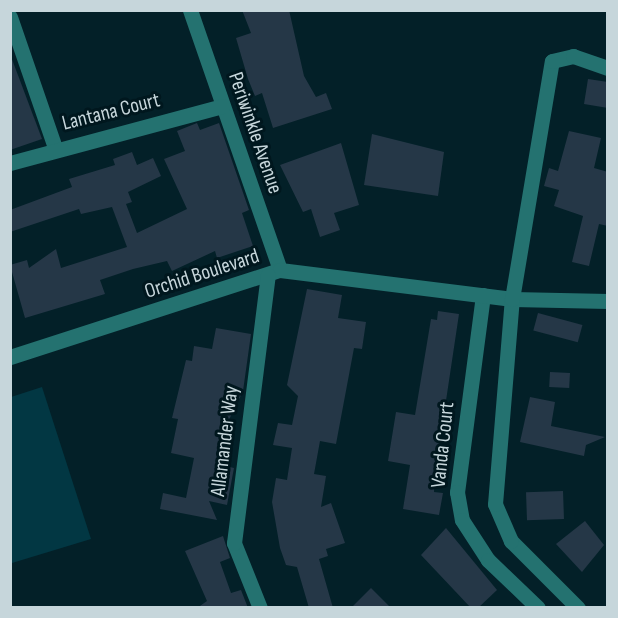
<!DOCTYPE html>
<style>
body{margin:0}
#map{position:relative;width:618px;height:618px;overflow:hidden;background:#032028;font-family:"Sofia Sans Condensed",sans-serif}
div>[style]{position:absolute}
.green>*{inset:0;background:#023743}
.building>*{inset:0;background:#253747;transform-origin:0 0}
.minor>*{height:15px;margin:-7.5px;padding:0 7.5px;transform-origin:7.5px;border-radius:7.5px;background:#247270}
span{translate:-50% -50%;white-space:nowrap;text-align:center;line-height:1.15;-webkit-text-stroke:6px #00171e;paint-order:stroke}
.street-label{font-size:21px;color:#c6d6db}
.frame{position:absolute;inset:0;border:12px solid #c6d6db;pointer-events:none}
</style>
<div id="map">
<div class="green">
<div style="clip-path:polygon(42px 387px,91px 539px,12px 563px,11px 397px)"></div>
</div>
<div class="building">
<div style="clip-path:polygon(242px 10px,289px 10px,304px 76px,316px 97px,326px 93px,332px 109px,273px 128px,262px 93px,255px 96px,248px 79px,236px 38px,251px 33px)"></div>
<div style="clip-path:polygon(10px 54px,42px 139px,10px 150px)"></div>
<div style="clip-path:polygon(588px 79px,608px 82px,608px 108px,584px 104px)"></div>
<div style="clip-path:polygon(197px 123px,200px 130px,219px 123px,249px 210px,242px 213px,253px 246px,217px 258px,215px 251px,172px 271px,167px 261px,133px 269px,100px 280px,105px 294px,25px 318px,10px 265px,27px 260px,29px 268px,56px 249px,61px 268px,127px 247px,112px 207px,81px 214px,79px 209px,10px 232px,10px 210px,72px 187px,69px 179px,115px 165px,113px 159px,132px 152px,137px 165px,153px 158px,161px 176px,128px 192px,132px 202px,126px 204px,137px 233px,187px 209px,164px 159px,185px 151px,177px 131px)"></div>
<div style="clip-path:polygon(569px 131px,601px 138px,594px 168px,608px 172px,608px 226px,599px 224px,589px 266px,572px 262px,583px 216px,554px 206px,559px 190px,544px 186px,549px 168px,558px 171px)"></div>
<div style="clip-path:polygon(372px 134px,444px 152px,438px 196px,364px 185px)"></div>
<div style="clip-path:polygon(341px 143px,359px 205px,334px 213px,340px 230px,320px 237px,311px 209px,303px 212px,280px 165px)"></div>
<div style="clip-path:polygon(307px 289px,342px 295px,338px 318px,366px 322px,362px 349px,354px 348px,336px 444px,320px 441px,314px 474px,326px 476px,321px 507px,331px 503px,345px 543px,326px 549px,328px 556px,319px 559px,333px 608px,309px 608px,297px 567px,286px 565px,280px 548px,272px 502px,276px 478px,287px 480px,292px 448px,273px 445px,278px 423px,292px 425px,298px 396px,287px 385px)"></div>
<div style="clip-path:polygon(438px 311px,459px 314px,435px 474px,434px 492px,443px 493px,439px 515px,403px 509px,410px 465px,388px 461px,396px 412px,415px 415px,431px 319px,437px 320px)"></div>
<div style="left:538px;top:313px;width:46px;height:18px;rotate:15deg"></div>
<div style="clip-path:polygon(216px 328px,251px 334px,243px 391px,225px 428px,217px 464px,234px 468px,227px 505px,209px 501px,217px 520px,160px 509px,163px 493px,186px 498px,194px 458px,171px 453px,178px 419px,172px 418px,186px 360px,192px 361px,194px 346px,212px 349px)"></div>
<div style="left:550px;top:372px;width:20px;height:15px;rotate:3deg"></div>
<div style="clip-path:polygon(530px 397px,555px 402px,551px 426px,605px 437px,586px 445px,584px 456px,520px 442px)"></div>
<div style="left:563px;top:491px;width:28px;height:37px;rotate:88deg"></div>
<div style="clip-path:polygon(585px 521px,604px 545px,582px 572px,556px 544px)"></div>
<div style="clip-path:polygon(446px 528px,497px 590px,478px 608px,471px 608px,421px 555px)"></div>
<div style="clip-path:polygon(223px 536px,230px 558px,220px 562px,231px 593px,241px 590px,248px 608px,197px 608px,207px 601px,185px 551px)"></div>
<div style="clip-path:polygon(371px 588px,391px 608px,351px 608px)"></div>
</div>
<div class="minor">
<div style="left:190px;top:10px;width:275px;rotate:70.9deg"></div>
<div style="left:10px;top:17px;width:139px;rotate:71deg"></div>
<div style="left:10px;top:163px;width:220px;rotate:-15deg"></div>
<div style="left:483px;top:295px;width:199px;rotate:97.5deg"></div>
<div style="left:457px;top:492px;width:28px;rotate:80deg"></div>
<div style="left:462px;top:520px;width:48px;rotate:57deg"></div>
<div style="left:488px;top:560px;width:69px;rotate:43.8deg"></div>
<div style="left:10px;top:357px;width:284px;rotate:-17.9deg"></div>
<div style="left:280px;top:270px;width:234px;rotate:7.1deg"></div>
<div style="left:512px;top:299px;width:96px;rotate:1.2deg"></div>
<div style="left:260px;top:608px;width:70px;rotate:-111.8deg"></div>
<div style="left:234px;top:543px;width:270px;rotate:-82.8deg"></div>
<div style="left:578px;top:608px;width:95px;rotate:-135deg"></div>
<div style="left:511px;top:541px;width:40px;rotate:-113.4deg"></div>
<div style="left:495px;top:504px;width:206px;rotate:-85.3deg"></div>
<div style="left:512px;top:299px;width:241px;rotate:-80.5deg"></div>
<div style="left:552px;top:61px;width:22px;rotate:-13deg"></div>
<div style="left:573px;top:56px;width:37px;rotate:19deg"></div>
</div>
<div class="street-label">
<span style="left:111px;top:112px;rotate:-14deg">Lantana Court</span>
<span style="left:255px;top:133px;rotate:71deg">Periwinkle Avenue</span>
<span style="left:202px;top:274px;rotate:-18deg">Orchid Boulevard</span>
<span style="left:225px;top:441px;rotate:-83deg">Allamander Way</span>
<span style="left:443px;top:445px;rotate:-84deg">Vanda Court</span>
</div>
<div class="frame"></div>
</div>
